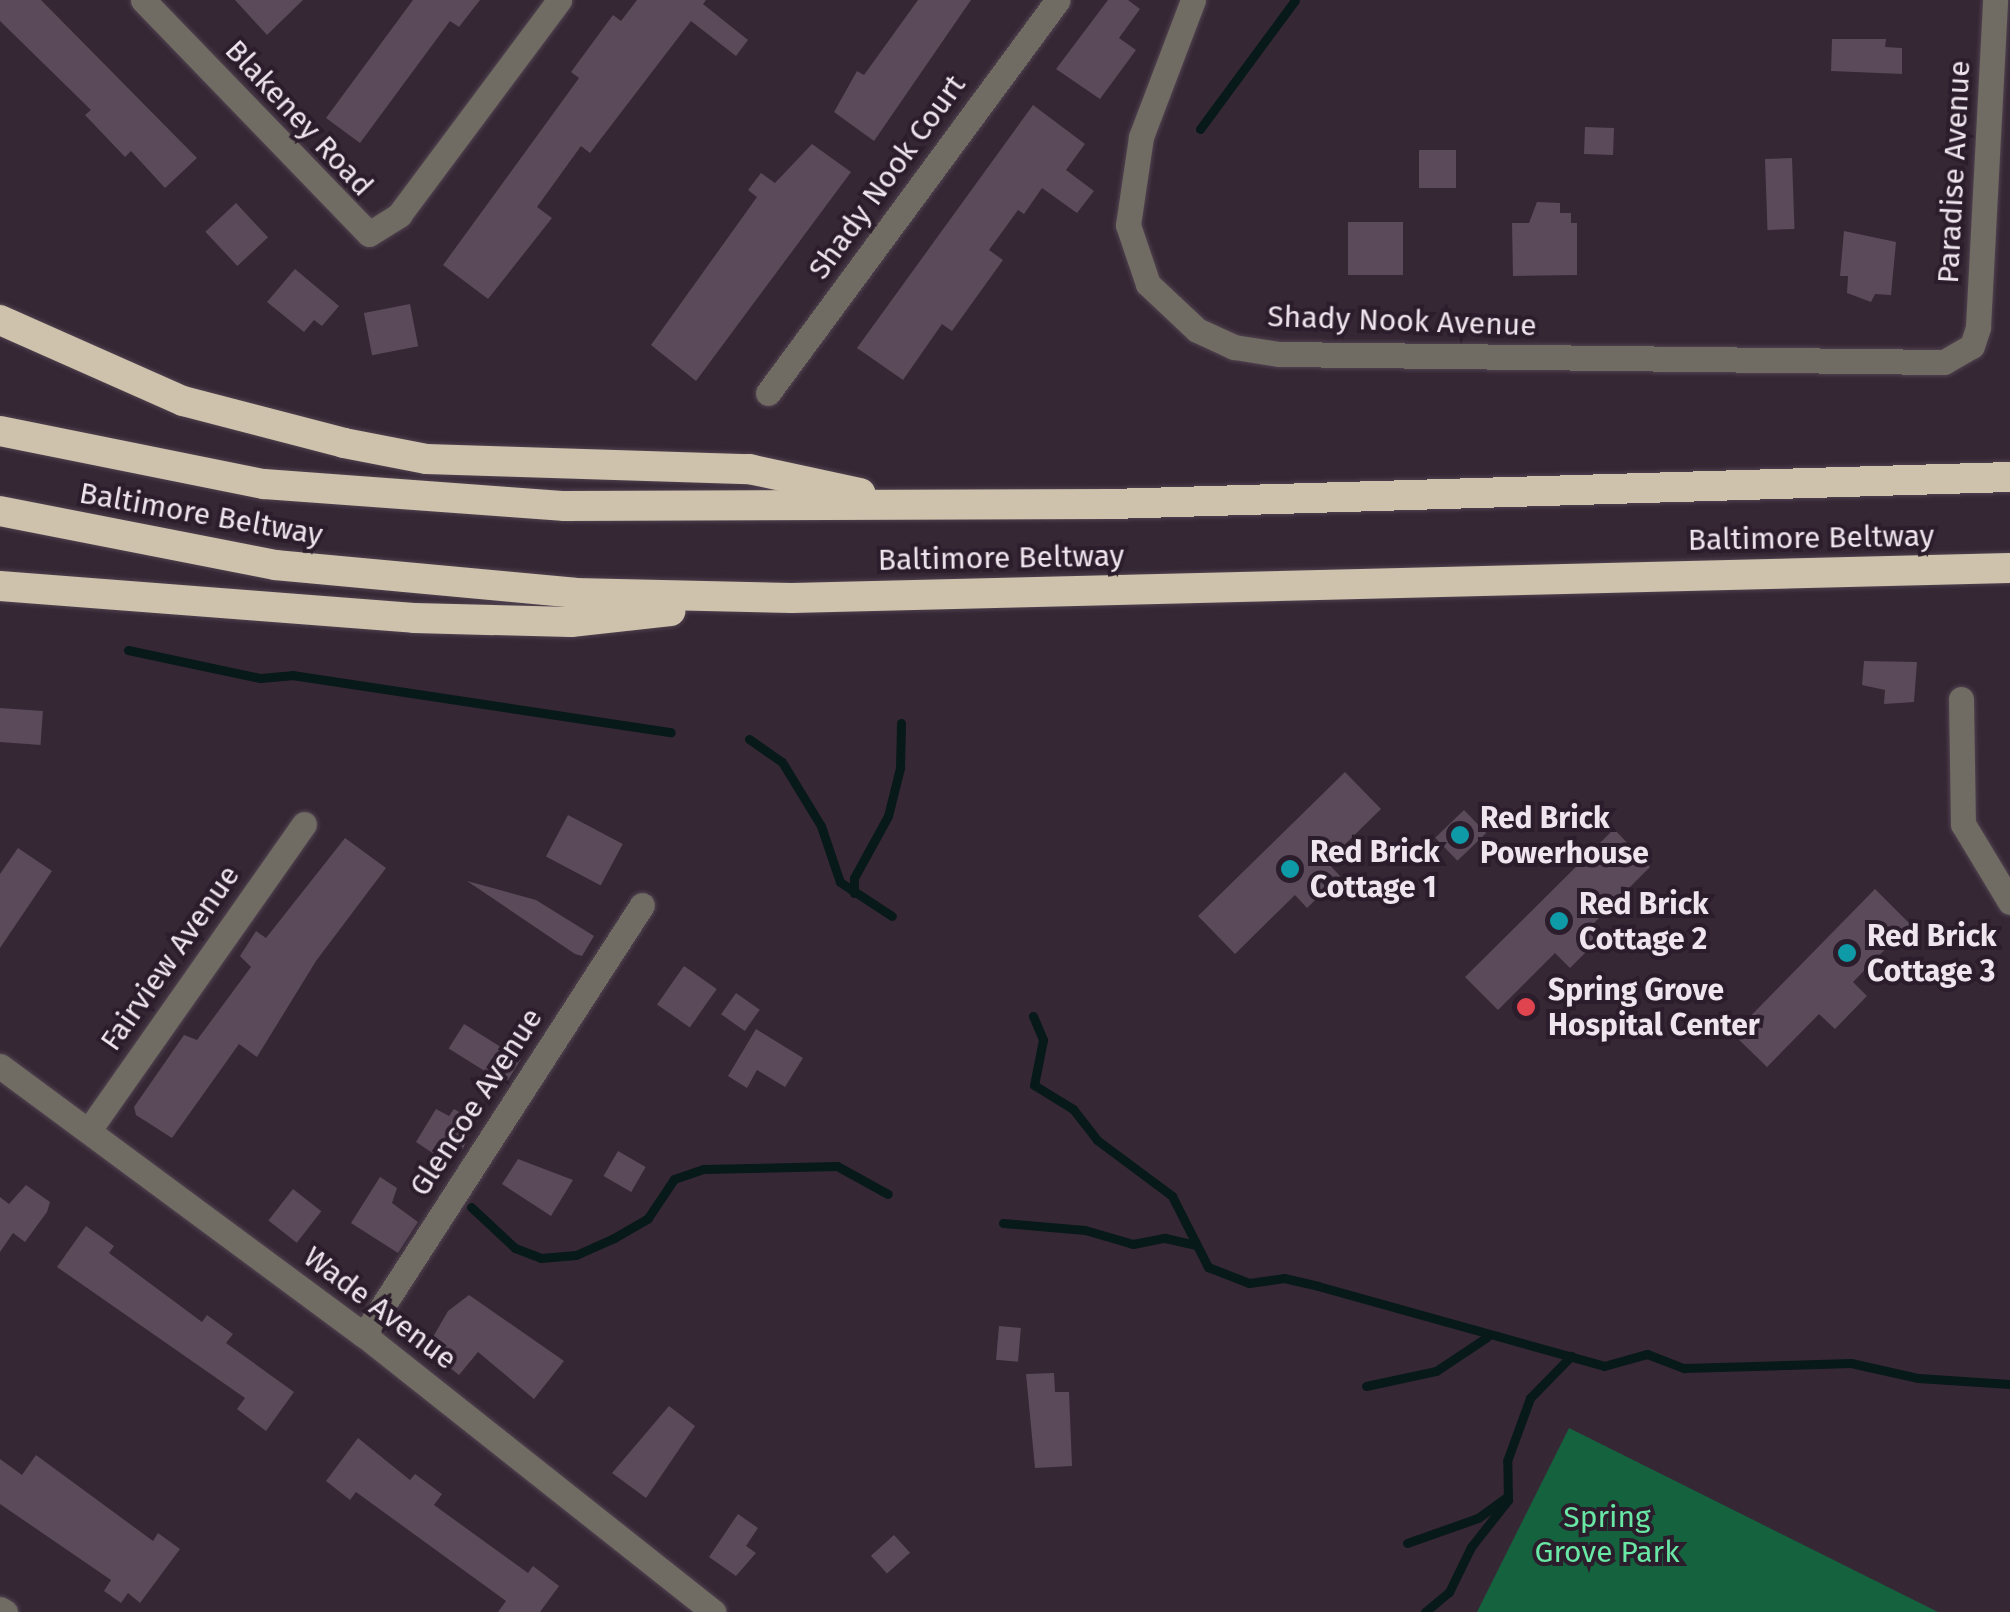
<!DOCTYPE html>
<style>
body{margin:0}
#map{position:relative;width:2010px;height:1612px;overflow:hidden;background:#362735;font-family:"Fira Sans",sans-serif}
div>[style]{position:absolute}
.green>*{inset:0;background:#15623f}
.stream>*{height:9px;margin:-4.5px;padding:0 4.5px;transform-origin:4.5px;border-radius:4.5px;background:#08191a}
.building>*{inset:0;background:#5b4a5a;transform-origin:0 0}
.roads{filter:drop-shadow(0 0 2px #50424f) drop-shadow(0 0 2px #50424f)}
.minor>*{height:25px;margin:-12.5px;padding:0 12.5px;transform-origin:12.5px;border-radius:12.5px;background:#706b63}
.highway>*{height:30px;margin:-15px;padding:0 15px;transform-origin:15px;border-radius:15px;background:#cec2ac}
.dots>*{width:28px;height:28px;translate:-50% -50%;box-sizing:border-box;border:5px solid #2b1d2b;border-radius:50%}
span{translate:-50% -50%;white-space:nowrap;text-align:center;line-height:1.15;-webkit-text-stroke:8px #2b1d2b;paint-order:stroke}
.street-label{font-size:30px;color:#efe5ee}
.poi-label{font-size:30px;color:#efe5ee;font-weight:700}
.left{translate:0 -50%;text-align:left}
.park-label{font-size:30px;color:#68e7a5}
</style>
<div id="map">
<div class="green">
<div style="clip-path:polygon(1569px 1428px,1938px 1612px,1477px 1612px)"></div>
</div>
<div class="stream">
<div style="left:1200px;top:129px;width:160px;rotate:-53.6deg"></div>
<div style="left:128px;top:650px;width:135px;rotate:12deg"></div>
<div style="left:260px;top:678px;width:32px;rotate:-5deg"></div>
<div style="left:292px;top:675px;width:383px;rotate:8.6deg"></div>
<div style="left:749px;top:739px;width:40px;rotate:34.9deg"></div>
<div style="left:782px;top:762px;width:75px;rotate:58.6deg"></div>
<div style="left:821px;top:826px;width:59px;rotate:71.3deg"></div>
<div style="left:840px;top:882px;width:62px;rotate:33.2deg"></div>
<div style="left:854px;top:893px;width:15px;rotate:-90deg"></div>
<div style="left:854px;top:878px;width:71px;rotate:-61.3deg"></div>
<div style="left:888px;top:816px;width:49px;rotate:-76deg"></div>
<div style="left:900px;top:768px;width:45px;rotate:-88.7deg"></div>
<div style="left:1033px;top:1016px;width:26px;rotate:67deg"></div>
<div style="left:1043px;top:1040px;width:46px;rotate:101.3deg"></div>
<div style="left:1034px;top:1085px;width:46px;rotate:31.6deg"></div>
<div style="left:1073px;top:1109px;width:39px;rotate:52deg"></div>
<div style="left:1097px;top:1140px;width:94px;rotate:36.7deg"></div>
<div style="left:1172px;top:1196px;width:80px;rotate:63.1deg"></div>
<div style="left:1208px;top:1267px;width:44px;rotate:21.3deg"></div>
<div style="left:1249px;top:1283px;width:35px;rotate:-8deg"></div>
<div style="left:1284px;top:1278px;width:35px;rotate:13deg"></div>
<div style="left:1318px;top:1286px;width:297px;rotate:15.6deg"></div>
<div style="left:1604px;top:1366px;width:45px;rotate:-15.6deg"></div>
<div style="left:1647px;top:1354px;width:40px;rotate:21deg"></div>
<div style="left:1684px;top:1368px;width:167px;rotate:-1.7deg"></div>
<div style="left:1851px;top:1363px;width:69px;rotate:12.6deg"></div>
<div style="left:1918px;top:1378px;width:92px;rotate:3.7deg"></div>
<div style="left:471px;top:1207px;width:60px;rotate:43deg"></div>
<div style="left:515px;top:1248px;width:28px;rotate:21deg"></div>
<div style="left:541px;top:1258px;width:35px;rotate:-5deg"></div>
<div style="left:576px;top:1255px;width:42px;rotate:-24.1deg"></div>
<div style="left:614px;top:1238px;width:39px;rotate:-30deg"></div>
<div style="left:648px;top:1218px;width:47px;rotate:-56.3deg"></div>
<div style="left:674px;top:1179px;width:31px;rotate:-19deg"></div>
<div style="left:703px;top:1169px;width:134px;rotate:-1.3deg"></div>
<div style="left:837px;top:1166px;width:58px;rotate:28.8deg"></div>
<div style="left:1003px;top:1223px;width:82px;rotate:4.9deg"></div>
<div style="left:1085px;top:1230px;width:50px;rotate:16.3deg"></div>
<div style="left:1133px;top:1244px;width:33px;rotate:-11deg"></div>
<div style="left:1165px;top:1238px;width:31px;rotate:13deg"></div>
<div style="left:1366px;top:1386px;width:72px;rotate:-12.1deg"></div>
<div style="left:1436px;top:1371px;width:61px;rotate:-33.7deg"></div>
<div style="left:1407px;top:1543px;width:75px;rotate:-19.4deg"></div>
<div style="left:1478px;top:1518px;width:37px;rotate:-36deg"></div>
<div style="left:1425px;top:1612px;width:31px;rotate:-40deg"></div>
<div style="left:1449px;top:1592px;width:50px;rotate:-63.9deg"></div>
<div style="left:1471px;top:1547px;width:60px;rotate:-51.8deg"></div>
<div style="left:1508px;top:1500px;width:39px;rotate:-91deg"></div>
<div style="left:1507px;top:1461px;width:67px;rotate:-69.9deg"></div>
<div style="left:1530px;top:1398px;width:59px;rotate:-45.7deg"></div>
</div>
<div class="building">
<div style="clip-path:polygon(0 0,41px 0,197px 158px,165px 188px,131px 151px,125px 157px,85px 115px,91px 110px,0 21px)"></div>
<div style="clip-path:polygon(235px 0,303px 0,267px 35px)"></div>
<div style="clip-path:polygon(413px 0,480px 0,459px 27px,450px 21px,360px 143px,326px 118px)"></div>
<div style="clip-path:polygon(637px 0,706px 0,703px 4px,748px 40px,736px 56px,691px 21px,590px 153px,581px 146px,537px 207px,552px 218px,488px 299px,443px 265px,579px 78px,571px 72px,613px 15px,621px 21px)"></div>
<div style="clip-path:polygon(918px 0,971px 0,874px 141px,834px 112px,857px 71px,864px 75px)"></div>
<div style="clip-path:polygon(1108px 0,1128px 0,1140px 9px,1119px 38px,1136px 50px,1100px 99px,1056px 69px)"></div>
<div style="clip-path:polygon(1832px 39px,1886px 39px,1885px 47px,1902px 48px,1902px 74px,1831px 71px)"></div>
<div style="clip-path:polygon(1033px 105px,1085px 144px,1066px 170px,1094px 191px,1077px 213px,1042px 188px,1024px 214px,1018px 210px,989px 250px,1003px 260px,952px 331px,942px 324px,903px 380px,857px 348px)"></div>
<div style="left:1585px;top:127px;width:29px;height:27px;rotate:2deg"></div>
<div style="clip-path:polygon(812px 144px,851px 172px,696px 381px,651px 345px,757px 197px,748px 190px,761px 173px,775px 183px)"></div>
<div style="left:1419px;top:150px;width:37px;height:38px"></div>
<div style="left:1792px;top:158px;width:71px;height:27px;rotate:88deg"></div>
<div style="clip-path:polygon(1537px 202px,1560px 203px,1560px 213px,1571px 213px,1571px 223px,1577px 223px,1577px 275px,1513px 276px,1512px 223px,1529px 223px)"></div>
<div style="left:236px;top:203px;width:47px;height:42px;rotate:47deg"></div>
<div style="left:1348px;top:222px;width:55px;height:53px"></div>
<div style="clip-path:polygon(1844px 231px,1896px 242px,1891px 295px,1875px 294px,1871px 302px,1847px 293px,1848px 276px,1840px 276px)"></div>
<div style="clip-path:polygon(295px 269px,339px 306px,322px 326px,314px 320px,304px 332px,267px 302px)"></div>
<div style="left:410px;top:304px;width:43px;height:47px;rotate:79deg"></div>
<div style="clip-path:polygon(1864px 661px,1917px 662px,1914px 702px,1884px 704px,1885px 690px,1862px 685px)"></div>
<div style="left:0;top:708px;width:43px;height:34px;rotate:4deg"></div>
<div style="clip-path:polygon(1345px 772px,1381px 809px,1327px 862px,1340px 876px,1307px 908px,1295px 895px,1235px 954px,1198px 916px)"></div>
<div style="left:1464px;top:810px;width:32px;height:40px;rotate:46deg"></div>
<div style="left:568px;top:815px;width:62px;height:47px;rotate:28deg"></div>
<div style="clip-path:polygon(1614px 829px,1650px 867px,1593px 924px,1603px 935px,1570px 968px,1555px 953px,1498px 1010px,1465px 977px)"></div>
<div style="clip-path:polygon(345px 838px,386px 868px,316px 961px,257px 1057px,239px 1044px,172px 1138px,136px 1115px,134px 1107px,184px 1035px,197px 1040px,251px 967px,240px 956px,256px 931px,266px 938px)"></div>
<div style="clip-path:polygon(18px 848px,52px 871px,0 948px,0 874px)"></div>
<div style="clip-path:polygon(467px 881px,536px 900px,594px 936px,582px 956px,575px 954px)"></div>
<div style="clip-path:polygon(1875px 889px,1910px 924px,1853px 982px,1867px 996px,1835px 1029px,1819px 1014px,1767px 1067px,1733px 1034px)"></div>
<div style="left:684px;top:966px;width:40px;height:47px;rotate:35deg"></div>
<div style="left:736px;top:993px;width:29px;height:26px;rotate:35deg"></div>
<div style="left:464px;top:1024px;width:67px;height:29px;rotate:32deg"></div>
<div style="clip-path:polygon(756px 1029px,803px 1058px,785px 1087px,757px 1070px,747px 1088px,728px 1076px)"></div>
<div style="clip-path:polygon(436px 1109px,449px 1116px,454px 1109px,475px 1121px,463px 1149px,453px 1146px,443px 1160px,416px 1142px)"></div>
<div style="left:618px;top:1151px;width:32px;height:29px;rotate:30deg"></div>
<div style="clip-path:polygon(518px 1159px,573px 1180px,551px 1216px,502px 1184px)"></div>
<div style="clip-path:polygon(380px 1177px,397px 1188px,392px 1203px,418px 1222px,398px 1253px,351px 1223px)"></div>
<div style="clip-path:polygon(26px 1185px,50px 1202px,47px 1212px,25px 1242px,13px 1233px,0 1252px,0 1197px,9px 1204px)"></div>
<div style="left:293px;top:1189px;width:36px;height:40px;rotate:38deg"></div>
<div style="clip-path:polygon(86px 1226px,114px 1246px,109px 1253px,202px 1322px,207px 1315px,233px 1334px,226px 1343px,294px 1392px,266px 1431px,237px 1409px,245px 1398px,57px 1267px)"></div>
<div style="clip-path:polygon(469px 1295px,564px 1361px,534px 1399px,478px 1352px,459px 1375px,426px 1349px,448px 1311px)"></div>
<div style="left:999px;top:1326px;width:22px;height:34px;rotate:5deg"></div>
<div style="clip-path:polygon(1054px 1373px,1055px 1392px,1069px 1392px,1072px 1466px,1035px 1468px,1026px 1374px)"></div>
<div style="clip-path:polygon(669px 1406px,695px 1426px,646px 1498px,612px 1473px)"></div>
<div style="clip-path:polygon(358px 1438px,410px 1480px,415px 1474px,442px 1494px,434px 1505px,528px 1573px,533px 1566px,559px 1586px,540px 1612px,498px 1612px,506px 1601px,356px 1492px,350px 1500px,326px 1481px)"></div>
<div style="clip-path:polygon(36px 1455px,153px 1541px,158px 1533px,180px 1549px,140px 1603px,128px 1593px,121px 1603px,104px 1591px,111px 1580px,0 1504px,0 1459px,22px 1475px)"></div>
<div style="clip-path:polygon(738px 1514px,758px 1528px,746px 1546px,756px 1553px,736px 1576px,709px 1557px)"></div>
<div style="left:894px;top:1535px;width:24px;height:31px;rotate:48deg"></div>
</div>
<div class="roads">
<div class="minor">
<div style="left:143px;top:0;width:325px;rotate:46deg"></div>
<div style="left:369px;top:234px;width:36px;rotate:-32deg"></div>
<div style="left:399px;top:215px;width:268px;rotate:-53.3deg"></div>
<div style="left:1193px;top:0;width:147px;rotate:110.8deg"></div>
<div style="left:1141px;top:137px;width:89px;rotate:98.4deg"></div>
<div style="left:1128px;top:225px;width:62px;rotate:71.3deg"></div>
<div style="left:1148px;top:284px;width:67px;rotate:43.2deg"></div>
<div style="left:1197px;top:330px;width:41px;rotate:24.7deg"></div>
<div style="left:1234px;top:347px;width:46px;rotate:8.8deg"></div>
<div style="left:1279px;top:354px;width:665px;rotate:0.69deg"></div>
<div style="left:1944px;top:362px;width:32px;rotate:-30deg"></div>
<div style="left:1972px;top:346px;width:20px;rotate:-72deg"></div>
<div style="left:1978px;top:327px;width:327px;rotate:-87deg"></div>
<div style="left:768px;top:393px;width:488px;rotate:-53.6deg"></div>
<div style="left:1961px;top:699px;width:125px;rotate:89.1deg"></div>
<div style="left:1963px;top:824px;width:91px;rotate:58.9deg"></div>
<div style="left:0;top:1066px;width:453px;rotate:36.5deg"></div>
<div style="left:364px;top:1335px;width:446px;rotate:38.4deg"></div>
<div style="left:89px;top:1130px;width:374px;rotate:-54.9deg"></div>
<div style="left:364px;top:1335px;width:512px;rotate:-57.12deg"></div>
<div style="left:0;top:1609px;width:6px;rotate:31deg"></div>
</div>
<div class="highway">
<div style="left:0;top:320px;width:200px;rotate:23.9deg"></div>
<div style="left:183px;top:401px;width:166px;rotate:14.6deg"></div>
<div style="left:344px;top:443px;width:84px;rotate:11deg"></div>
<div style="left:426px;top:459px;width:323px;rotate:1.8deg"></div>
<div style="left:749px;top:469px;width:114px;rotate:12.2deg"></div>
<div style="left:0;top:431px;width:269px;rotate:11.4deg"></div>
<div style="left:264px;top:484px;width:302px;rotate:4.2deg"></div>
<div style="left:565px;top:506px;width:546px;rotate:-0.21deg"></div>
<div style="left:1111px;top:504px;width:899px;rotate:-1.72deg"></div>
<div style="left:0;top:511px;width:280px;rotate:11.1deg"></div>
<div style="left:275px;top:565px;width:301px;rotate:5.3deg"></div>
<div style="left:575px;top:593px;width:217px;rotate:1.3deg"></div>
<div style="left:792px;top:598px;width:1218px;rotate:-1.41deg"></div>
<div style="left:0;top:586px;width:415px;rotate:4.4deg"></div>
<div style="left:414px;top:618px;width:157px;rotate:1.5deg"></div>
<div style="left:571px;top:622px;width:100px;rotate:-6.3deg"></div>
</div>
</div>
<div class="dots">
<div style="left:1460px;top:835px;background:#0f9aa8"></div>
<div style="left:1290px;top:869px;background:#0f9aa8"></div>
<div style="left:1559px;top:921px;background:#0f9aa8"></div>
<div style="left:1847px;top:953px;background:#0f9aa8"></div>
<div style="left:1526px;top:1007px;background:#e0444e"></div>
</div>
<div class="street-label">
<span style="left:299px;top:118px;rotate:47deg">Blakeney Road</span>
<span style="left:1954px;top:172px;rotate:-87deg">Paradise Avenue</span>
<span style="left:887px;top:177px;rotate:-54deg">Shady Nook Court</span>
<span style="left:1402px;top:321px;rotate:2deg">Shady Nook Avenue</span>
<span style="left:201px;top:514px;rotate:10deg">Baltimore Beltway</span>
<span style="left:1811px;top:538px;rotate:-1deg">Baltimore Beltway</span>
<span style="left:1001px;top:558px;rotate:-1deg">Baltimore Beltway</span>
<span style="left:170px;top:958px;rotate:-55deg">Fairview Avenue</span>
<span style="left:476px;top:1102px;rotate:-57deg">Glencoe Avenue</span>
<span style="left:380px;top:1308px;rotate:37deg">Wade Avenue</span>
</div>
<div class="poi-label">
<span class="left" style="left:1480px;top:835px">Red Brick<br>Powerhouse</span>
<span class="left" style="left:1310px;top:869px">Red Brick<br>Cottage 1</span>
<span class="left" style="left:1579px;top:921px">Red Brick<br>Cottage 2</span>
<span class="left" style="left:1867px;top:953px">Red Brick<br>Cottage 3</span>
<span class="left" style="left:1548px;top:1007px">Spring Grove<br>Hospital Center</span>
</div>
<div class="park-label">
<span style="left:1607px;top:1534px">Spring<br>Grove Park</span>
</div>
</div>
